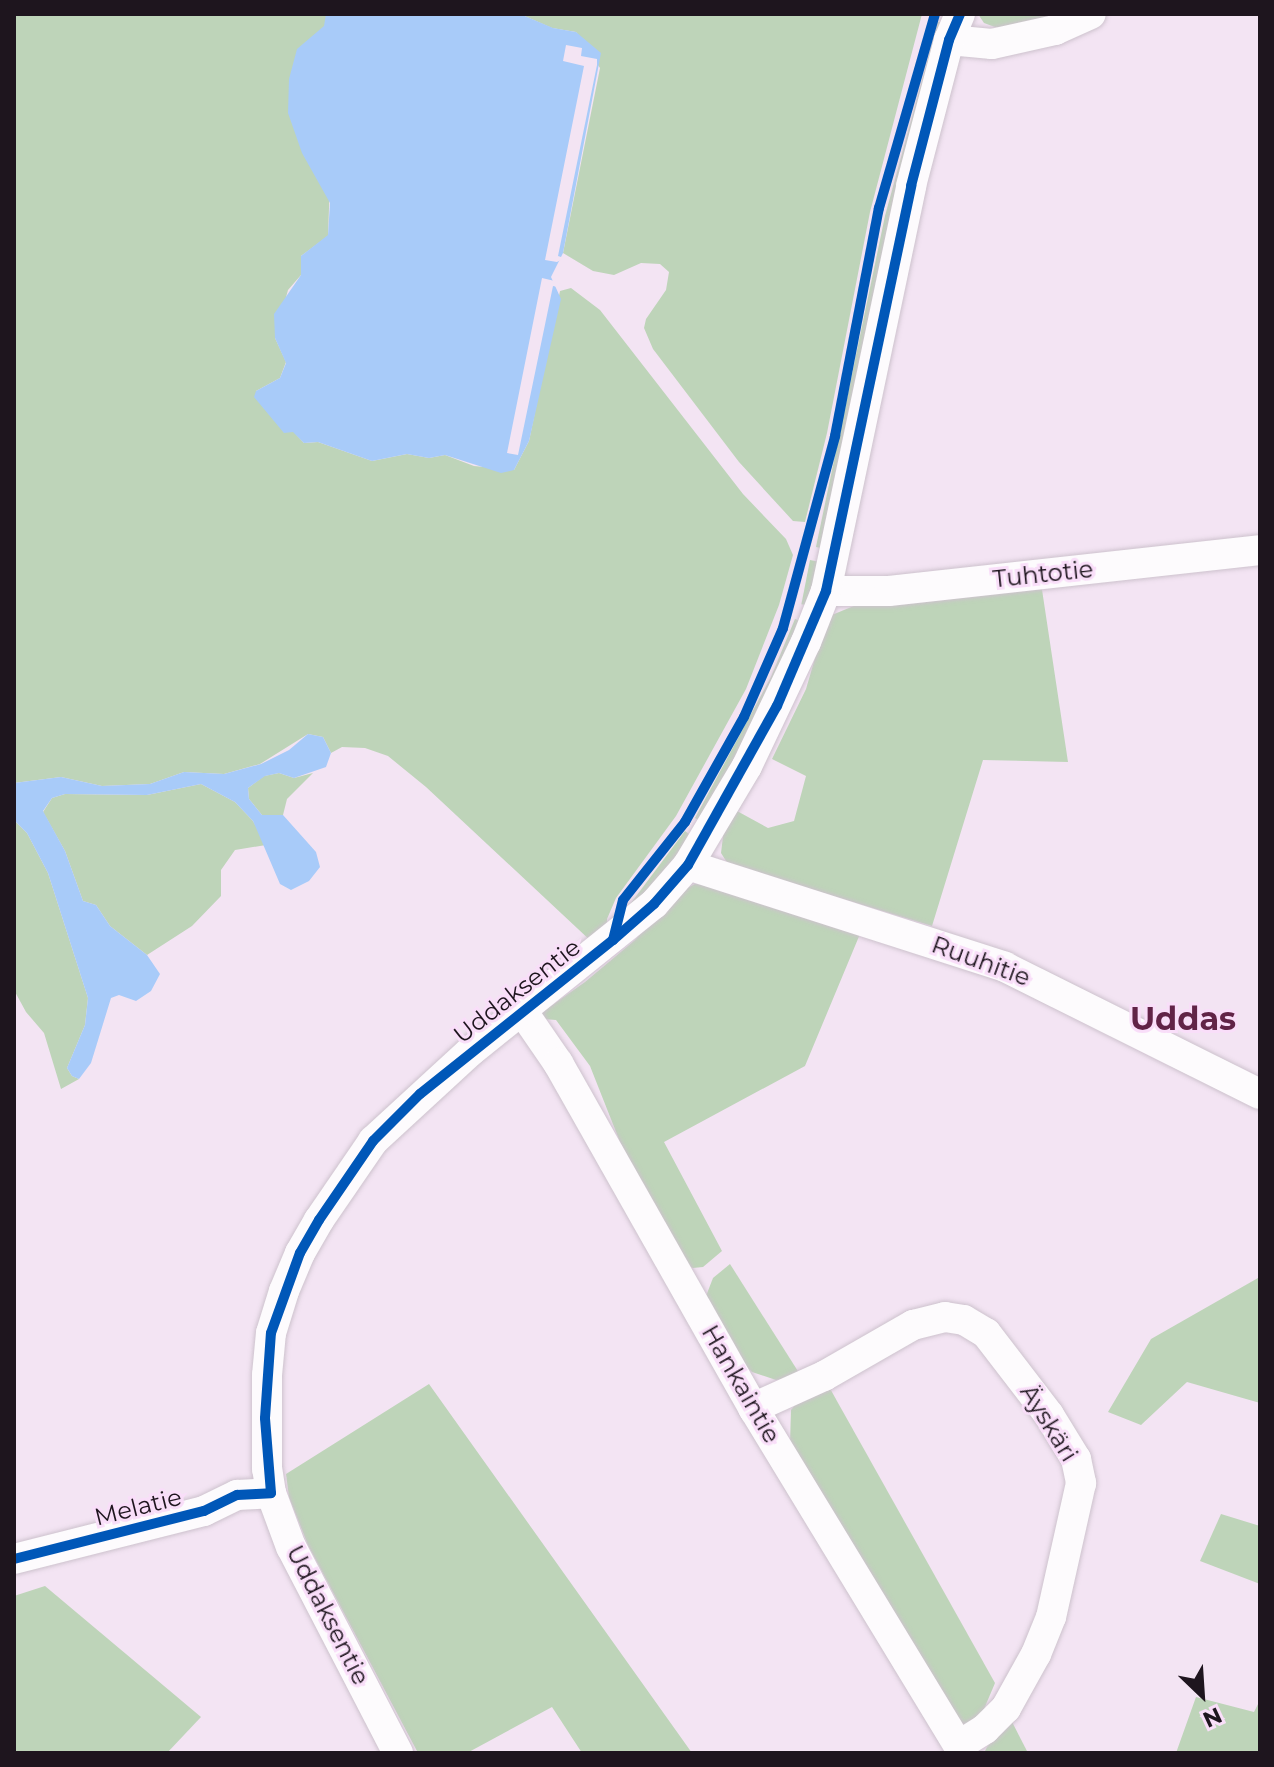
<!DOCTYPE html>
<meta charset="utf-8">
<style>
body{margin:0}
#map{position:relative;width:1274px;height:1767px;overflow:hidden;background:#f3e4f3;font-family:Montserrat,sans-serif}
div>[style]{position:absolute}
.green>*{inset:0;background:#bed4b9;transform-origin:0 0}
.water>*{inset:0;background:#a8cbf9}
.pier>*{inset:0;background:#f3e4f3}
.roads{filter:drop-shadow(0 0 2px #cdc2cd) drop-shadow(0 0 2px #cdc2cd)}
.minor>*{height:30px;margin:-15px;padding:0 15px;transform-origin:15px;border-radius:15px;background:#fdfbfd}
.cycleway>*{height:10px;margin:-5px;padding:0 5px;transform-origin:5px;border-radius:5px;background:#0057b8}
span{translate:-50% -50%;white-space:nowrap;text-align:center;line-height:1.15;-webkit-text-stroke:6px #f9def9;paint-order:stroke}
.street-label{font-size:24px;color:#1e151e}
.district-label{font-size:32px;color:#612347;font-weight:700}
.frame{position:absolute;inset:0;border:16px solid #1e151e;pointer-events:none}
.north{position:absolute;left:1162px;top:1655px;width:80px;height:80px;-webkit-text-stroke:6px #f9def9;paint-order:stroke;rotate:155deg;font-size:22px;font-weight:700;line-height:32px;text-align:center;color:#1e151e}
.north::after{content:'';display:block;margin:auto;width:28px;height:36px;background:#1e151e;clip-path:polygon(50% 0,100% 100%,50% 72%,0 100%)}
</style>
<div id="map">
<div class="green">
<div style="clip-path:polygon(14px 14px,336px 14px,328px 236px,301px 256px,301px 275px,288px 290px,275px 338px,286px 362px,280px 378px,256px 391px,304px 443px,318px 442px,372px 461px,407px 454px,429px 458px,445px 455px,474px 466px,514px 470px,529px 441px,560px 291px,571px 288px,600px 310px,743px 494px,786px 539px,793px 555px,779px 605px,746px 689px,676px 816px,616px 898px,607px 919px,607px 933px,593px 943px,426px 787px,388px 756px,365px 748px,342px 747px,331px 753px,323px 737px,308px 734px,260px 764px,224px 774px,184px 772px,150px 784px,102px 786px,61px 777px,14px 783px)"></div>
<div style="clip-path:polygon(520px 14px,922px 14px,870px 212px,827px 433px,805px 522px,793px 521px,739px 462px,653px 349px,644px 328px,646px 319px,666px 290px,669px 272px,660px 264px,641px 263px,614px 275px,593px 271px,563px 253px,600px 68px,576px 32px,552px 28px)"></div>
<div style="clip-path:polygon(978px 14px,1068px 14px,1040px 27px,995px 27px,984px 23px)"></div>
<div style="clip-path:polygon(938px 22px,946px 23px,825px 549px,816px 547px,885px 216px)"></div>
<div style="left:810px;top:560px;width:10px;height:45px;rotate:11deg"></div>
<div style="clip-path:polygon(1041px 583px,1068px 762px,983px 760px,932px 926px,728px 864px,721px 853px,724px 828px,737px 811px,768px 828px,794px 821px,806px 776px,772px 759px,806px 689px,827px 617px,861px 603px)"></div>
<div style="clip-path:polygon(795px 619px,803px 622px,704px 823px,695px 818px,771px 677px)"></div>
<div style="clip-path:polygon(279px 773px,294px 778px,313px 773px,287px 799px,283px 815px,262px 815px,249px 799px,248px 788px,264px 776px)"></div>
<div style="clip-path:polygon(201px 784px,235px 802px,253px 821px,266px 845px,235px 850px,221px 870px,221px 896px,192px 926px,147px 955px,110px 926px,96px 905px,83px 901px,65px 851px,43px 812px,52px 798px,65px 794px,147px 795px)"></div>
<div style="clip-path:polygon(14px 820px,27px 833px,48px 873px,88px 998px,85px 1025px,67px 1068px,72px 1076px,79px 1079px,61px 1089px,44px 1033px,26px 1012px,14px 990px)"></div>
<div style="clip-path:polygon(685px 831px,694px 838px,626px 916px,631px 903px)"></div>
<div style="clip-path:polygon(695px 884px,708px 885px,860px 934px,805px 1066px,664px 1142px,722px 1251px,703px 1267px,693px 1268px,685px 1264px,620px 1142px,590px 1066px,556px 1020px,543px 1019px,541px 1013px,585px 982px,635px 940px,679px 892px)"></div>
<div style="clip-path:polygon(730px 1264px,801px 1376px,776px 1380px,752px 1372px,735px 1355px,706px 1296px,713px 1278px)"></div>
<div style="clip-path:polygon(1258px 1278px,1260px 1403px,1187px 1382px,1141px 1425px,1108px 1412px,1151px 1339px)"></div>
<div style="clip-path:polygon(429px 1384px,692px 1753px,582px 1753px,552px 1707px,467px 1753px,418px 1753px,308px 1545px,289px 1497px,286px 1474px)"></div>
<div style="clip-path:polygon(828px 1385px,995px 1683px,979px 1721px,971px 1725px,962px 1725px,790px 1444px,791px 1410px,799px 1400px)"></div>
<div style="clip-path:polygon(1221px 1514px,1260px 1526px,1260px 1584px,1200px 1561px)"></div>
<div style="clip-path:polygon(45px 1586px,201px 1717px,167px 1753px,14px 1753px,14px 1596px)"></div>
<div style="clip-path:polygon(1196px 1697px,1254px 1712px,1260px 1700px,1260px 1753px,1176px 1753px)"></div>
<div style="clip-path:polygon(1011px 1720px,1028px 1753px,984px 1753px,987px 1747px)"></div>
</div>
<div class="water">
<div style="clip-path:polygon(326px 14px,520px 14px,553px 28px,576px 32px,601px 53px,563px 253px,551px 277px,561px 299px,529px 441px,514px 470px,501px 473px,445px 455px,429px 458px,407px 454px,372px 461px,318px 442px,304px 443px,293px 432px,284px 433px,254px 397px,256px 391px,280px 378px,286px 363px,275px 338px,274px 314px,301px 275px,301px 256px,328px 235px,330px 203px,302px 153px,288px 113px,289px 79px,297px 49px,324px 26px)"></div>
<div style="clip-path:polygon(308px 734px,323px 737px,331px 753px,326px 767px,294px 778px,279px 773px,265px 776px,248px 788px,249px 799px,262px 815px,283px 815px,316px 852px,320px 867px,309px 881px,291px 890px,280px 884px,253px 821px,235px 802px,201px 784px,147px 795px,65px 794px,52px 798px,43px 811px,65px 851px,83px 901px,96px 905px,110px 926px,147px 955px,160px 974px,151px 991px,136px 1001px,119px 995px,111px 998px,91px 1063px,79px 1079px,72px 1076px,67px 1068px,85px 1025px,88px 998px,48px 873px,27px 833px,14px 820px,14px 783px,61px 777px,102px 786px,150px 784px,184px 772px,224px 774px,261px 764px,289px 750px)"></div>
</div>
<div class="pier">
<div style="clip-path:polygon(566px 45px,582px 48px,581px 56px,597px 59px,597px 65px,558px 256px,564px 258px,557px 262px,545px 260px,584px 66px,563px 61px)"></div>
<div style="clip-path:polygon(542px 278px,559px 282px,563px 288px,553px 286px,518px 455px,507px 453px)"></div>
</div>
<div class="roads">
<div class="minor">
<div style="left:949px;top:40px;width:43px;rotate:5.3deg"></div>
<div style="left:992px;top:44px;width:65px;rotate:-12.5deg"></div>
<div style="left:1055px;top:30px;width:39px;rotate:-24deg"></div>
<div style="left:826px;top:591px;width:63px"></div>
<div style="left:889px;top:591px;width:373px;rotate:-6.3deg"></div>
<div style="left:688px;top:865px;width:333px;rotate:17.8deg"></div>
<div style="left:1005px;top:967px;width:285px;rotate:26.5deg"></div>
<div style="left:523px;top:1012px;width:62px;rotate:55.5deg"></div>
<div style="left:558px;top:1063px;width:400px;rotate:60.5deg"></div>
<div style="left:755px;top:1411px;width:400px;rotate:58.7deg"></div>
<div style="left:753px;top:1408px;width:78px;rotate:-24.3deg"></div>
<div style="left:824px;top:1376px;width:103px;rotate:-29.8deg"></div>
<div style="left:913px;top:1325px;width:33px;rotate:-14deg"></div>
<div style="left:945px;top:1317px;width:19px;rotate:9deg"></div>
<div style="left:964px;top:1320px;width:26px;rotate:31deg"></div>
<div style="left:986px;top:1333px;width:103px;rotate:52.5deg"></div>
<div style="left:1049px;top:1415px;width:52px;rotate:58.5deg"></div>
<div style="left:1076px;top:1459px;width:25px;rotate:78deg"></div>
<div style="left:1081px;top:1483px;width:137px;rotate:102.6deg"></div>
<div style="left:1051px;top:1617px;width:40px;rotate:112deg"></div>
<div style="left:1036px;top:1654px;width:62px;rotate:119.1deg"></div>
<div style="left:1006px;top:1708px;width:30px;rotate:135deg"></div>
<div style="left:985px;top:1729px;width:31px;rotate:148deg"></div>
<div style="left:14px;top:1559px;width:196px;rotate:-14.2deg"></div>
<div style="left:204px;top:1511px;width:37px;rotate:-26deg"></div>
<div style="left:237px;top:1495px;width:34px;rotate:-3deg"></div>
<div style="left:398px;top:1753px;width:232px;rotate:-117.4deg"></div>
<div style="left:291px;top:1547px;width:58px;rotate:-110.3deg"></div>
<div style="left:271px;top:1493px;width:24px;rotate:-99deg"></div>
<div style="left:267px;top:1469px;width:94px;rotate:-90deg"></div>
<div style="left:267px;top:1375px;width:42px;rotate:-84.6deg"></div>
<div style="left:271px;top:1333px;width:44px;rotate:-72.8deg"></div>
<div style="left:284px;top:1291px;width:41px;rotate:-67.2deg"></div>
<div style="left:300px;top:1253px;width:38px;rotate:-60deg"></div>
<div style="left:319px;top:1220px;width:96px;rotate:-55.6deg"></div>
<div style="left:373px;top:1141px;width:133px;rotate:-42.6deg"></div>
<div style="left:471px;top:1051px;width:235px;rotate:-38.8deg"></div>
<div style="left:654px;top:904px;width:52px;rotate:-48.9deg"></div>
<div style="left:688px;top:865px;width:115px;rotate:-59.2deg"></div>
<div style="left:747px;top:766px;width:137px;rotate:-64.6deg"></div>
<div style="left:806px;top:642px;width:55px;rotate:-68.6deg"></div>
<div style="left:826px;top:591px;width:414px;rotate:-78.1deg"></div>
<div style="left:911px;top:186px;width:151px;rotate:-75.4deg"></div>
<div style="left:949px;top:40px;width:28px;rotate:-67deg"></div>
</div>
</div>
<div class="cycleway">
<div style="left:613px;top:940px;width:41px;rotate:-76deg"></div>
<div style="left:623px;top:900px;width:100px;rotate:-51.5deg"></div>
<div style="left:685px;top:822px;width:120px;rotate:-60.7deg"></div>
<div style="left:744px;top:717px;width:97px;rotate:-66.3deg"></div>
<div style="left:783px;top:628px;width:199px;rotate:-74.8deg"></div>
<div style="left:835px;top:436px;width:232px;rotate:-79.1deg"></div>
<div style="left:879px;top:208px;width:202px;rotate:-73.9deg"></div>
<div style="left:14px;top:1559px;width:196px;rotate:-14.2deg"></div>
<div style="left:204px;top:1511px;width:37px;rotate:-26deg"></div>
<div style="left:237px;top:1495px;width:34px;rotate:-3deg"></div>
<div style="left:271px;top:1493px;width:75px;rotate:-94.6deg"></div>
<div style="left:265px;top:1418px;width:85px;rotate:-86deg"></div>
<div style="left:271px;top:1333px;width:85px;rotate:-70.1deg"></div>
<div style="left:300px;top:1253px;width:38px;rotate:-60deg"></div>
<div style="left:319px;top:1220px;width:96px;rotate:-55.6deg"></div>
<div style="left:373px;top:1141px;width:66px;rotate:-45deg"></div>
<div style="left:420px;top:1094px;width:247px;rotate:-38.6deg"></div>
<div style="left:613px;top:940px;width:55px;rotate:-41.3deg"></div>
<div style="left:654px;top:904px;width:52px;rotate:-48.9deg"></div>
<div style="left:688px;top:865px;width:182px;rotate:-60.8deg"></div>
<div style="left:777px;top:706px;width:125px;rotate:-66.9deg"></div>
<div style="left:826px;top:591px;width:414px;rotate:-78.1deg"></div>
<div style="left:911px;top:186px;width:151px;rotate:-75.4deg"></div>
<div style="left:949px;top:40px;width:28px;rotate:-67deg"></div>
</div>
<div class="street-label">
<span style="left:1043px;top:574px;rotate:-6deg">Tuhtotie</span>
<span style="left:981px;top:961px;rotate:20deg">Ruuhitie</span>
<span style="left:517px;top:991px;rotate:-38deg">Uddaksentie</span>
<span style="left:741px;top:1384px;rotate:60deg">Hankaintie</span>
<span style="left:1049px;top:1423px;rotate:58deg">Äyskäri</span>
<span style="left:138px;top:1507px;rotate:-14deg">Melatie</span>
<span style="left:328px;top:1615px;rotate:63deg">Uddaksentie</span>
</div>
<div class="district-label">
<span style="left:1183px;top:1019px">Uddas</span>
</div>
<div class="frame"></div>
<div class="north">N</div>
</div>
